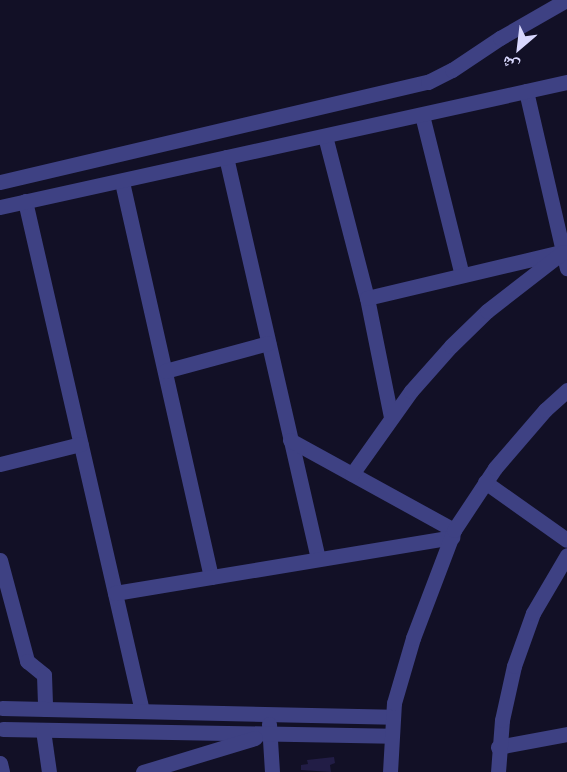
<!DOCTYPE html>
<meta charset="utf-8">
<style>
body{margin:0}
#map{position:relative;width:567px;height:772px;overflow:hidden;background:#121026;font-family:"Varela Round","Noto Naskh Arabic",sans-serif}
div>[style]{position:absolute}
.building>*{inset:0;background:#221d46}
.minor>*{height:15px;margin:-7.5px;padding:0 7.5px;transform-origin:7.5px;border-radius:7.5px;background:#3e4183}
span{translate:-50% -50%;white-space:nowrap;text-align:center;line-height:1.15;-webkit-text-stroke:5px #121026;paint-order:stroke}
.north{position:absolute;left:489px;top:18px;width:60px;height:60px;-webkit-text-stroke:4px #121026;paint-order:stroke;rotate:208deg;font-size:16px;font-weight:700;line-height:24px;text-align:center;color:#d8d7fd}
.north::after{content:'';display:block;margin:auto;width:21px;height:27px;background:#d8d7fd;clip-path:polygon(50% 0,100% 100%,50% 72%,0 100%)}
</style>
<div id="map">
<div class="building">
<div style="clip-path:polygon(334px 757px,335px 763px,330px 765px,331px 772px,301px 770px,301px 765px,308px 764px,307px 760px)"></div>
</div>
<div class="minor">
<div style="left:526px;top:91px;width:182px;rotate:77deg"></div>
<div style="left:422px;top:115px;width:165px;rotate:76deg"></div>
<div style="left:325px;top:136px;width:167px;rotate:75.5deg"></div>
<div style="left:367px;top:298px;width:121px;rotate:78.6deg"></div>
<div style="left:226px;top:157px;width:412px;rotate:77.1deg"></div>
<div style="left:0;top:182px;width:440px;rotate:-13.2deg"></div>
<div style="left:428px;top:82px;width:27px;rotate:-27deg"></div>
<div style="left:452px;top:70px;width:58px;rotate:-33.7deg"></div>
<div style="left:500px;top:38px;width:76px;rotate:-29.9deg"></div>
<div style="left:122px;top:182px;width:405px;rotate:77.3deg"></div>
<div style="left:25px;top:201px;width:523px;rotate:77.08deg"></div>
<div style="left:0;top:207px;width:581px;rotate:-12.43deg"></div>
<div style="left:367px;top:298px;width:196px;rotate:-13.3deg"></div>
<div style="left:165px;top:371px;width:107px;rotate:-15.2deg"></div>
<div style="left:290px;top:440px;width:187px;rotate:28.8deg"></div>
<div style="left:0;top:464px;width:83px;rotate:-13.9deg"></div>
<div style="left:352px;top:474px;width:102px;rotate:-54.6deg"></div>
<div style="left:411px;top:391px;width:60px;rotate:-48.4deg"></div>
<div style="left:451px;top:346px;width:50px;rotate:-44.2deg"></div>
<div style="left:487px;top:311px;width:96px;rotate:-37.8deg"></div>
<div style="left:485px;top:482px;width:100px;rotate:35.3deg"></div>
<div style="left:0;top:560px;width:105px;rotate:75deg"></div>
<div style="left:27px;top:661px;width:22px;rotate:39deg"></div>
<div style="left:44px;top:675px;width:34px;rotate:88deg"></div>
<div style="left:115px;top:593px;width:342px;rotate:-9.4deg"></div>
<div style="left:2px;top:708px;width:390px;rotate:1.3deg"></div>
<div style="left:269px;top:724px;width:48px;rotate:86.4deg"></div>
<div style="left:3px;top:729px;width:388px;rotate:1deg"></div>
<div style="left:43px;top:730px;width:42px;rotate:81.9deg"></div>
<div style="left:498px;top:747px;width:70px;rotate:-10.7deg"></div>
<div style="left:0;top:763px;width:9px;rotate:77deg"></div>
<div style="left:143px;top:772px;width:117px;rotate:-16.9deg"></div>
<div style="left:390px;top:772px;width:69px;rotate:-86.7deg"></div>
<div style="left:394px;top:703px;width:68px;rotate:-73.7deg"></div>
<div style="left:413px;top:638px;width:116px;rotate:-69.2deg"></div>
<div style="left:454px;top:530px;width:74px;rotate:-56.5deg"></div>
<div style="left:495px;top:468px;width:77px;rotate:-49.2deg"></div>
<div style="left:545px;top:410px;width:30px;rotate:-42deg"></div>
<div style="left:498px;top:772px;width:52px;rotate:-85.6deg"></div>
<div style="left:502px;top:720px;width:55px;rotate:-77.5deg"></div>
<div style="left:514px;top:666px;width:56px;rotate:-70.3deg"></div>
<div style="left:533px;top:613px;width:67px;rotate:-59.6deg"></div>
</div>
<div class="north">ش</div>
</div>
